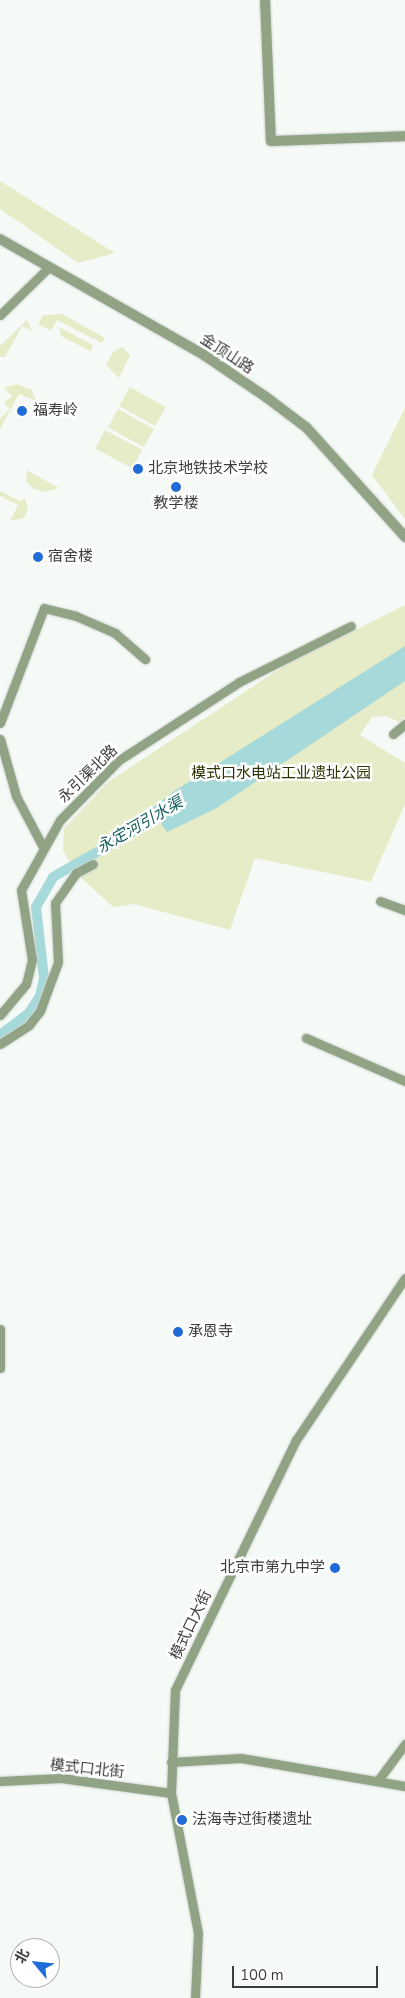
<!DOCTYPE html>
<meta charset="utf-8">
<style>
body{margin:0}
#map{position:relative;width:405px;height:1998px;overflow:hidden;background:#f6faf7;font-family:"Nunito Sans","Noto Sans SC",sans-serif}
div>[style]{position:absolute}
.green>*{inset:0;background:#e6ebc8;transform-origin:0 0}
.water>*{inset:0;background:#a6d9d9}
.canal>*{height:10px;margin:-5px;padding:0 5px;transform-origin:5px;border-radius:5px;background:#a6d9d9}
.roads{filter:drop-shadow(0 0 1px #d1d4d2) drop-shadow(0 0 1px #d1d4d2)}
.minor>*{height:9px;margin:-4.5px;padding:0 4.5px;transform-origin:4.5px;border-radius:4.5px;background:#90a485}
.tertiary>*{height:10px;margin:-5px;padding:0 5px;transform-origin:5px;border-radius:5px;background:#90a485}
.dots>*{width:14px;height:14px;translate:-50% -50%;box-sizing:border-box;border:2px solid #fff;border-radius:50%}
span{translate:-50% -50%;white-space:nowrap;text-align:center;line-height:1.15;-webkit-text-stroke:5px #fff;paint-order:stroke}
.street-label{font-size:15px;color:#3c3d3c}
.poi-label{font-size:15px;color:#3c3d3c}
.left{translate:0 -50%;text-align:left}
.right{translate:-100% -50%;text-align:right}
.park-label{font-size:15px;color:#2e3101}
.water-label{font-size:16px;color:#185e5f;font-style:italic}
.north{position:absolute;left:10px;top:1938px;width:50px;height:50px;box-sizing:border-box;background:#fff;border:1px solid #b1b1b1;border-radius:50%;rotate:298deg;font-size:14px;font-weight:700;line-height:20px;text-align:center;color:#3c3d3c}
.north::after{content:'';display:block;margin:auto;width:18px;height:22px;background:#206cd7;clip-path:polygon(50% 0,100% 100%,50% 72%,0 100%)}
.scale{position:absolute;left:232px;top:1966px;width:146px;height:22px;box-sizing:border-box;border:2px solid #3c3d3c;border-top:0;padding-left:6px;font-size:15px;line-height:18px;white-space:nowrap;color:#3c3d3c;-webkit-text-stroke:4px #fff;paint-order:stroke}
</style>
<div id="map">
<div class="green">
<div style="clip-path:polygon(0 181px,115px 253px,78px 263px,0 209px)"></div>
<div style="clip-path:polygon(62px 314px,105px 338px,102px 343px,57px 320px,51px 331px,38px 324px,43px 315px)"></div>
<div style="clip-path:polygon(27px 320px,32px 331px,22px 326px,5px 357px,0 357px,0 346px)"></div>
<div style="clip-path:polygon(59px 327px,93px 345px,90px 351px,61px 336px)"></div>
<div style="clip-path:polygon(122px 347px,130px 355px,119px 378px,106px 365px,113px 352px)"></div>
<div style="clip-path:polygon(16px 384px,32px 390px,36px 401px,19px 394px,0 429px,0 419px,10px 409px,4px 403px,12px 396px,4px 388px)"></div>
<div style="left:130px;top:387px;width:41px;height:22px;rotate:29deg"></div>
<div style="clip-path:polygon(405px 408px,405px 519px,372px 475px)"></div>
<div style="left:118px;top:409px;width:41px;height:21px;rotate:29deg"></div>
<div style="left:105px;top:430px;width:42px;height:21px;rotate:28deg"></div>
<div style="clip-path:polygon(27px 470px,30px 472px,59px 488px,45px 492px,34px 489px,26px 481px)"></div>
<div style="clip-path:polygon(0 491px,20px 501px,25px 498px,28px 509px,24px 518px,10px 521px,18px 505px,0 496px)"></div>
<div style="clip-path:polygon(405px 605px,405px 717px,400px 722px,386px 716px,372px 717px,360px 735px,405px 763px,405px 804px,371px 882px,255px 858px,230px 930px,134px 904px,113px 907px,76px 873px,63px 850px,64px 829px,108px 782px,284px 666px)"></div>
</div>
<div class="water">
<div style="clip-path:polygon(405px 646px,405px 681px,215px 809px,167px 832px,151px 809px,173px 792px)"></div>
</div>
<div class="canal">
<div style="left:0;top:1035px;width:36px;rotate:-37deg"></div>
<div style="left:29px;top:1013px;width:20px;rotate:-57deg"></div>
<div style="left:40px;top:996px;width:18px;rotate:-77deg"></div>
<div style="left:44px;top:978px;width:71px;rotate:-96.4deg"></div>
<div style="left:36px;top:907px;width:34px;rotate:-60deg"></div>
<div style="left:53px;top:877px;width:133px;rotate:-29.6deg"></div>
</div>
<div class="roads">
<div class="minor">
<div style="left:0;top:315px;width:67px;rotate:-44.4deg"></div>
<div style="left:0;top:723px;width:123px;rotate:-69.1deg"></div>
<div style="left:44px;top:608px;width:33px;rotate:14deg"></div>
<div style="left:76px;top:616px;width:43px;rotate:23.6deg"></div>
<div style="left:115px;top:633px;width:40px;rotate:41deg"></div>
<div style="left:393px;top:734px;width:16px;rotate:-40deg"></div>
<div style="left:0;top:739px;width:59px;rotate:74.3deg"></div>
<div style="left:16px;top:796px;width:58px;rotate:62.1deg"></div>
<div style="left:380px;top:901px;width:27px;rotate:20deg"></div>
<div style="left:0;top:1015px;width:40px;rotate:-50deg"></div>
<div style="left:26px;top:984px;width:25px;rotate:-76deg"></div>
<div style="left:32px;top:960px;width:71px;rotate:-98.9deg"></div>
<div style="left:21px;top:890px;width:80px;rotate:-60.9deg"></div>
<div style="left:60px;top:820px;width:84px;rotate:-45.5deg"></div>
<div style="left:119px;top:760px;width:143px;rotate:-33deg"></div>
<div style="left:239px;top:682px;width:125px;rotate:-26.6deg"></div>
<div style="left:306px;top:1038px;width:108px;rotate:23.5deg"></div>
<div style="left:0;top:1044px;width:35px;rotate:-33deg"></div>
<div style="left:29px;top:1025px;width:18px;rotate:-52deg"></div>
<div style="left:40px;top:1011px;width:52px;rotate:-69.8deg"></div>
<div style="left:58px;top:962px;width:59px;rotate:-92.9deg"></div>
<div style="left:55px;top:903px;width:37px;rotate:-55deg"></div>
<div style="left:76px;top:873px;width:19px;rotate:-28deg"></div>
<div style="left:0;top:1329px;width:39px;rotate:90deg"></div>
<div style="left:171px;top:1762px;width:70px;rotate:-3.3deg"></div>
<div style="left:241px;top:1758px;width:166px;rotate:9.7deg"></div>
<div style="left:379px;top:1779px;width:44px;rotate:-53.4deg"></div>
<div style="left:0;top:1781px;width:61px;rotate:-2.8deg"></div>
<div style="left:61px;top:1778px;width:111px;rotate:7.8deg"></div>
<div style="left:195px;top:1998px;width:65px;rotate:-87.4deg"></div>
<div style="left:198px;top:1933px;width:143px;rotate:-100.9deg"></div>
<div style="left:171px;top:1793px;width:103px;rotate:-87.8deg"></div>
<div style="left:175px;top:1690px;width:278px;rotate:-64.2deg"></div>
<div style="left:296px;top:1440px;width:195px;rotate:-56.1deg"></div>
</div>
<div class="tertiary">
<div style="left:265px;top:0;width:141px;rotate:87.6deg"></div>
<div style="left:271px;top:141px;width:134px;rotate:-2.1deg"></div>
<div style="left:0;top:239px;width:235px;rotate:29.6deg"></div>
<div style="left:204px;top:355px;width:75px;rotate:34.1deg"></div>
<div style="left:266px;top:397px;width:51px;rotate:37.1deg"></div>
<div style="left:307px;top:428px;width:147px;rotate:48deg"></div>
</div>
</div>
<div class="dots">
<div style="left:22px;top:411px;background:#206cd7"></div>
<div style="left:138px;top:469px;background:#206cd7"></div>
<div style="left:176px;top:487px;background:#206cd7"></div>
<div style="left:38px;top:557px;background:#206cd7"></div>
<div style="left:178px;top:1332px;background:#206cd7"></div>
<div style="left:335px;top:1568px;background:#206cd7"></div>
<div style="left:182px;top:1820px;background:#206cd7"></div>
</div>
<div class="street-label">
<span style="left:227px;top:354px;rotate:33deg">金顶山路</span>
<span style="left:88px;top:774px;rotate:-44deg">永引渠北路</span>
<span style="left:191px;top:1625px;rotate:-64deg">模式口大街</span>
<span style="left:87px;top:1769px;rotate:6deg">模式口北街</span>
</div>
<div class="poi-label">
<span class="left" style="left:33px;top:411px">福寿岭</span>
<span class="left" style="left:148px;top:469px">北京地铁技术学校</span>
<span style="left:176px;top:504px">教学楼</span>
<span class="left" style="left:48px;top:557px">宿舍楼</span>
<span class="left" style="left:188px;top:1332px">承恩寺</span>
<span class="right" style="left:325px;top:1568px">北京市第九中学</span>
<span class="left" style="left:192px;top:1820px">法海寺过街楼遗址</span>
</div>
<div class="park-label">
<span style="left:281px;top:774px">模式口水电站工业遗址公园</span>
</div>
<div class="water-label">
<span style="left:140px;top:825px;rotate:-30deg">永定河引水渠</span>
</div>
<div class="north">北</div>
<div class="scale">100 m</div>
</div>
